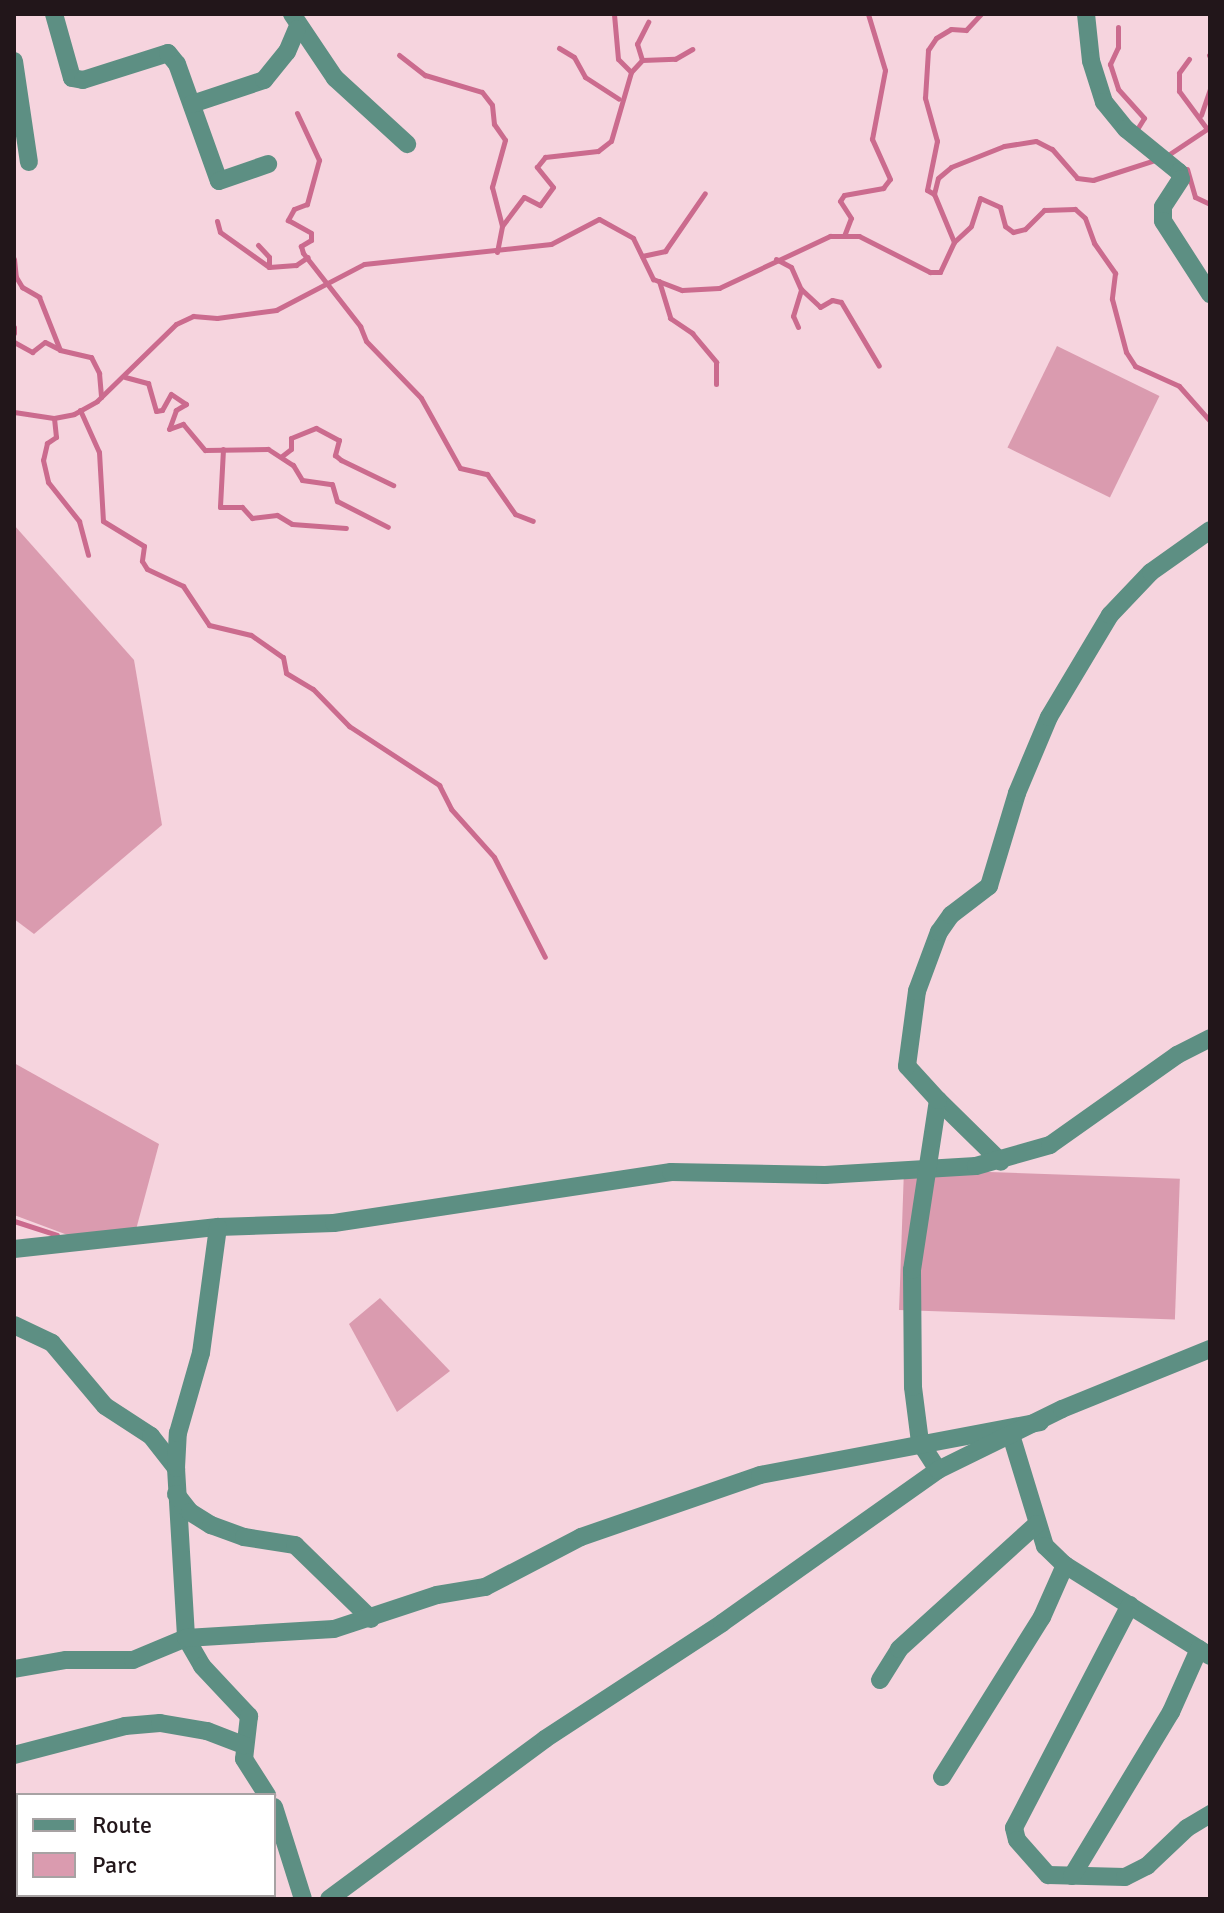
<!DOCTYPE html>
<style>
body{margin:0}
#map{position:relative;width:1224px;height:1913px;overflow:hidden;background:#f6d4de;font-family:Signika,sans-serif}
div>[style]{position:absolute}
.green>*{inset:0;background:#da9baf;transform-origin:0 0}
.stream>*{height:5px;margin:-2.5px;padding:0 2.5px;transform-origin:2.5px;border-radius:2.5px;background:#cb6b8e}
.minor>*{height:18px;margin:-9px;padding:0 9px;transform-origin:9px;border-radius:9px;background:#5d8f83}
span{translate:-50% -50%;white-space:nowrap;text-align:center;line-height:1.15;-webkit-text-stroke:7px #fff;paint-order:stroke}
.frame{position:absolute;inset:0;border:16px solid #22161a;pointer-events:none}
.legend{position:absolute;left:16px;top:1793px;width:260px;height:104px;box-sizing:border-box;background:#fff;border:2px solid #a7a2a3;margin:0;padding:10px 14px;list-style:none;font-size:24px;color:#22161a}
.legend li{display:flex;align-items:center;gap:16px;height:40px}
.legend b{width:40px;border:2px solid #a7a2a3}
</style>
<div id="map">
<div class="green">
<div style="left:1057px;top:346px;width:114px;height:113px;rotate:26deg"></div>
<div style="clip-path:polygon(14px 525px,134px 660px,162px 825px,34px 934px,14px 919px)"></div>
<div style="clip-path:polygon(14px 1063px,159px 1144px,134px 1237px,81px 1240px,14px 1215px)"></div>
<div style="left:904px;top:1169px;width:276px;height:141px;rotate:2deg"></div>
<div style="clip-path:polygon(380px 1298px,450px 1371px,397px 1412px,349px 1324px)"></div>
</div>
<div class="stream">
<div style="left:1118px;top:27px;width:20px;rotate:90deg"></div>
<div style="left:1118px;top:47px;width:19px;rotate:115deg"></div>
<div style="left:1110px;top:64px;width:26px;rotate:72deg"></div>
<div style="left:1118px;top:89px;width:39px;rotate:48deg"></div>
<div style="left:1144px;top:118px;width:13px;rotate:122deg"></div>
<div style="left:559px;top:48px;width:17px;rotate:31deg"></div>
<div style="left:574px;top:57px;width:23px;rotate:61deg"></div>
<div style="left:585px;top:77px;width:40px;rotate:32.9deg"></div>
<div style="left:399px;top:55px;width:33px;rotate:38deg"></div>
<div style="left:425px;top:75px;width:59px;rotate:16.6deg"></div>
<div style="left:482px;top:92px;width:16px;rotate:52deg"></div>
<div style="left:492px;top:105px;width:19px;rotate:84deg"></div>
<div style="left:494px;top:124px;width:19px;rotate:55deg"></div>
<div style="left:505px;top:140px;width:49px;rotate:105.5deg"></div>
<div style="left:492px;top:187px;width:40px;rotate:75.6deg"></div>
<div style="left:1209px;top:55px;width:2px;rotate:63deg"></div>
<div style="left:1189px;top:59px;width:17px;rotate:126deg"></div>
<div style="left:1179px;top:73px;width:18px;rotate:90deg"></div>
<div style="left:1179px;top:91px;width:47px;rotate:53.6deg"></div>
<div style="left:642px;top:60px;width:17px;rotate:-107deg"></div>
<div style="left:637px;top:44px;width:25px;rotate:-63deg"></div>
<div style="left:631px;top:72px;width:16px;rotate:-47deg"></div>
<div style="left:642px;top:60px;width:33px;rotate:-2deg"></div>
<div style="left:675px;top:59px;width:20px;rotate:-30deg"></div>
<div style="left:297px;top:113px;width:52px;rotate:64.9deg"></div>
<div style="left:319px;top:160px;width:46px;rotate:105.3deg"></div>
<div style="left:307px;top:204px;width:14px;rotate:159deg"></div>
<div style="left:294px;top:209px;width:13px;rotate:119deg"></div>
<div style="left:288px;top:220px;width:26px;rotate:29deg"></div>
<div style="left:311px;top:233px;width:7px;rotate:90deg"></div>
<div style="left:311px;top:240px;width:12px;rotate:149deg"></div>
<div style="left:301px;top:246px;width:7px;rotate:74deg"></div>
<div style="left:303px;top:253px;width:93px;rotate:52deg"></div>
<div style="left:360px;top:326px;width:16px;rotate:68deg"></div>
<div style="left:366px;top:341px;width:79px;rotate:46deg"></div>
<div style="left:421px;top:398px;width:80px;rotate:60.9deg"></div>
<div style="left:460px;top:468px;width:28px;rotate:13deg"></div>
<div style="left:487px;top:474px;width:49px;rotate:55deg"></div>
<div style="left:515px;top:514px;width:19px;rotate:21deg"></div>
<div style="left:1201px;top:115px;width:28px;rotate:-71deg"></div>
<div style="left:1168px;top:155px;width:50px;rotate:-33.7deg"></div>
<div style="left:1187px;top:169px;width:29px;rotate:74deg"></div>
<div style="left:1195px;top:197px;width:17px;rotate:25deg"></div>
<div style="left:934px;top:194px;width:8px;rotate:-150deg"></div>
<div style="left:927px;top:190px;width:50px;rotate:-78.5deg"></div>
<div style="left:937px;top:141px;width:45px;rotate:-105.6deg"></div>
<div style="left:925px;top:98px;width:48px;rotate:-86.4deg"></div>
<div style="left:928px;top:50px;width:14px;rotate:-56deg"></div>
<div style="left:936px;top:38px;width:17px;rotate:-31deg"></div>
<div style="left:951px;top:29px;width:15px;rotate:4deg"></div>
<div style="left:966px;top:30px;width:22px;rotate:-47deg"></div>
<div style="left:217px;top:221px;width:11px;rotate:75deg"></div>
<div style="left:220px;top:232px;width:60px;rotate:35.5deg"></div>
<div style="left:269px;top:267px;width:27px;rotate:-4deg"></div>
<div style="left:296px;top:265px;width:14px;rotate:-34deg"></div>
<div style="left:844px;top:236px;width:19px;rotate:-69deg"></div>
<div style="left:851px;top:218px;width:20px;rotate:-123deg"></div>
<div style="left:840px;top:201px;width:7px;rotate:-56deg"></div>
<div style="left:844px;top:195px;width:40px;rotate:-10deg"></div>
<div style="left:883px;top:188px;width:11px;rotate:-52deg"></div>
<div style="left:890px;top:179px;width:44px;rotate:-114.2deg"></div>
<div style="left:872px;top:139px;width:70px;rotate:-79.3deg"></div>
<div style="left:885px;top:70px;width:59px;rotate:-106.9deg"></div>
<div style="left:954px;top:242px;width:23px;rotate:-43deg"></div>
<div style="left:971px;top:226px;width:29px;rotate:-72deg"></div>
<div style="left:980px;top:198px;width:22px;rotate:24deg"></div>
<div style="left:1000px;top:207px;width:20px;rotate:75deg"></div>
<div style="left:1005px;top:226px;width:10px;rotate:37deg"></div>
<div style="left:1013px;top:232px;width:12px;rotate:-14deg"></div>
<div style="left:1025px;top:229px;width:27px;rotate:-45deg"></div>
<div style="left:1044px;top:210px;width:31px;rotate:-2deg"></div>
<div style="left:1075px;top:209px;width:13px;rotate:42deg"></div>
<div style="left:1085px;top:218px;width:27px;rotate:70deg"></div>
<div style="left:1094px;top:243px;width:37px;rotate:55deg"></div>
<div style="left:1115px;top:273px;width:26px;rotate:97deg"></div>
<div style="left:1112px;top:299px;width:55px;rotate:75.2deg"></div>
<div style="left:1126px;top:352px;width:17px;rotate:57deg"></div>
<div style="left:1135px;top:366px;width:48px;rotate:24.4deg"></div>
<div style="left:1179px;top:386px;width:47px;rotate:48.5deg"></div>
<div style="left:258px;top:245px;width:16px;rotate:47deg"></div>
<div style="left:269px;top:257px;width:10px;rotate:90deg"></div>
<div style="left:497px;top:252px;width:26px;rotate:-79deg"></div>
<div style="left:502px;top:226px;width:36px;rotate:-53deg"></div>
<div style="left:524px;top:197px;width:18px;rotate:27deg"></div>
<div style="left:540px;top:205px;width:22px;rotate:-54deg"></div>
<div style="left:553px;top:187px;width:26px;rotate:-129deg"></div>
<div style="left:537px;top:167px;width:13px;rotate:-51deg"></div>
<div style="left:545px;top:157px;width:53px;rotate:-6.5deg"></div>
<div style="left:598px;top:151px;width:16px;rotate:-38deg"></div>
<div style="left:611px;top:141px;width:72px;rotate:-73.8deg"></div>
<div style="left:631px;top:72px;width:18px;rotate:-135deg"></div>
<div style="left:618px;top:59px;width:45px;rotate:-95.1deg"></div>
<div style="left:642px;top:256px;width:24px;rotate:-12deg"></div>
<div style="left:665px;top:251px;width:70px;rotate:-55.4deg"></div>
<div style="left:14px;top:259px;width:18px;rotate:84deg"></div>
<div style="left:16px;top:277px;width:12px;rotate:59deg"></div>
<div style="left:22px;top:287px;width:20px;rotate:30deg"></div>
<div style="left:39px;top:297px;width:57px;rotate:68.4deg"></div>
<div style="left:60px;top:350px;width:32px;rotate:13deg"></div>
<div style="left:91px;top:357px;width:18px;rotate:63deg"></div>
<div style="left:99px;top:373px;width:24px;rotate:85deg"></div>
<div style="left:776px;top:259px;width:17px;rotate:28deg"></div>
<div style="left:791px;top:267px;width:24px;rotate:66deg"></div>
<div style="left:801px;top:289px;width:26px;rotate:43deg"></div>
<div style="left:820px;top:307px;width:14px;rotate:-30deg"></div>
<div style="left:832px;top:300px;width:9px;rotate:13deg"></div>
<div style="left:841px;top:302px;width:74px;rotate:59.3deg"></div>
<div style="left:659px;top:281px;width:39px;rotate:73deg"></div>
<div style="left:670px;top:318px;width:27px;rotate:34deg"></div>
<div style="left:692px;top:333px;width:38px;rotate:50deg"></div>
<div style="left:716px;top:362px;width:22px;rotate:90deg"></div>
<div style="left:14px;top:327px;width:6px;rotate:90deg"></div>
<div style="left:798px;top:327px;width:12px;rotate:-114deg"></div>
<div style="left:793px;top:316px;width:28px;rotate:-73deg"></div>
<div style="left:14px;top:342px;width:21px;rotate:29deg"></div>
<div style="left:32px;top:352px;width:16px;rotate:-38deg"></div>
<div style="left:45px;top:342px;width:16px;rotate:27deg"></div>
<div style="left:125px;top:377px;width:24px;rotate:15deg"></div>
<div style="left:148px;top:383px;width:29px;rotate:74deg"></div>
<div style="left:156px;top:411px;width:6px;rotate:-9deg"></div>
<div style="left:162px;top:410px;width:18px;rotate:-61deg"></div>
<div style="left:171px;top:394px;width:18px;rotate:34deg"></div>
<div style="left:186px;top:404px;width:12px;rotate:149deg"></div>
<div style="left:176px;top:410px;width:20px;rotate:110deg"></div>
<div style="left:169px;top:429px;width:15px;rotate:-20deg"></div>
<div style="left:183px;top:424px;width:34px;rotate:50deg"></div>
<div style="left:205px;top:450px;width:63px;rotate:-0.9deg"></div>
<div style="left:268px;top:449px;width:30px;rotate:33deg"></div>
<div style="left:293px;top:465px;width:17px;rotate:59deg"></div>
<div style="left:302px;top:480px;width:30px;rotate:8deg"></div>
<div style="left:332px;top:484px;width:18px;rotate:74deg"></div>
<div style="left:337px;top:501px;width:57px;rotate:27deg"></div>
<div style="left:80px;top:410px;width:46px;rotate:65.7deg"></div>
<div style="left:99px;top:452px;width:69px;rotate:86.7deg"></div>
<div style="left:103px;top:521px;width:48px;rotate:31.4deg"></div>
<div style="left:144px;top:546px;width:15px;rotate:98deg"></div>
<div style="left:142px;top:561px;width:9px;rotate:58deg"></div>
<div style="left:147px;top:569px;width:40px;rotate:25deg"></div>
<div style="left:183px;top:586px;width:47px;rotate:56.3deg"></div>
<div style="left:209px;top:625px;width:43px;rotate:13.4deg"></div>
<div style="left:251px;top:635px;width:39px;rotate:35deg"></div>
<div style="left:283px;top:657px;width:16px;rotate:79deg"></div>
<div style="left:286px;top:673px;width:31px;rotate:31deg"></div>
<div style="left:313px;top:689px;width:52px;rotate:45.8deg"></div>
<div style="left:349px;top:726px;width:108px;rotate:33.2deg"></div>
<div style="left:439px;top:785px;width:27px;rotate:63deg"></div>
<div style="left:451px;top:809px;width:64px;rotate:48.1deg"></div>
<div style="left:494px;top:857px;width:112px;rotate:63deg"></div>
<div style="left:14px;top:412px;width:40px;rotate:8.5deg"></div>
<div style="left:54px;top:418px;width:20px;rotate:-11deg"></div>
<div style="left:74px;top:414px;width:26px;rotate:-29deg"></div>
<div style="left:97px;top:401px;width:110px;rotate:-44.3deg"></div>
<div style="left:176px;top:324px;width:19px;rotate:-25deg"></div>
<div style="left:193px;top:316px;width:24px;rotate:5deg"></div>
<div style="left:217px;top:318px;width:60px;rotate:-7.7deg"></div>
<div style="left:276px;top:310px;width:99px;rotate:-27.6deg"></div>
<div style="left:364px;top:264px;width:188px;rotate:-6.1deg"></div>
<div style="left:551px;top:244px;width:54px;rotate:-27.5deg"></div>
<div style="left:599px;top:219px;width:39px;rotate:29deg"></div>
<div style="left:633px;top:238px;width:46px;rotate:64deg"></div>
<div style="left:653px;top:279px;width:31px;rotate:21deg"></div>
<div style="left:682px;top:290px;width:37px;rotate:-3deg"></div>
<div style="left:719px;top:288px;width:123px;rotate:-25.1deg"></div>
<div style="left:830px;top:236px;width:29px"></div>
<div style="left:859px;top:236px;width:80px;rotate:26.9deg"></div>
<div style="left:930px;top:272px;width:10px"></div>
<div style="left:940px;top:272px;width:33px;rotate:-65deg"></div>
<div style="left:954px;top:242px;width:52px;rotate:-112.6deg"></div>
<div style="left:934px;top:194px;width:16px;rotate:-76deg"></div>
<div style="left:938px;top:178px;width:17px;rotate:-40deg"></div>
<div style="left:951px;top:167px;width:57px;rotate:-21.6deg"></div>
<div style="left:1004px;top:146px;width:32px;rotate:-9deg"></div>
<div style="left:1036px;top:141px;width:18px;rotate:27deg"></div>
<div style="left:1052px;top:149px;width:38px;rotate:49deg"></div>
<div style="left:1077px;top:178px;width:16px;rotate:7deg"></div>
<div style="left:1093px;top:180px;width:68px;rotate:-17.9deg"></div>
<div style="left:54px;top:418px;width:19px;rotate:84deg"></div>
<div style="left:56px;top:437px;width:11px;rotate:146deg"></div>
<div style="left:47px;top:443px;width:17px;rotate:103deg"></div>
<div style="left:43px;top:460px;width:23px;rotate:77deg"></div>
<div style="left:48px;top:482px;width:50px;rotate:51.5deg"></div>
<div style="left:79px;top:521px;width:35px;rotate:75deg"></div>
<div style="left:223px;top:449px;width:58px;rotate:93deg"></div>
<div style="left:220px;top:507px;width:22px"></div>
<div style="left:242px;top:507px;width:15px;rotate:48deg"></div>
<div style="left:252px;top:518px;width:25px;rotate:-7deg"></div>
<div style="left:277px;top:515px;width:17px;rotate:31deg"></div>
<div style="left:292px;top:524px;width:54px;rotate:4.2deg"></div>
<div style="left:282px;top:456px;width:11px;rotate:-38deg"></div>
<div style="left:291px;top:449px;width:11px;rotate:-90deg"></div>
<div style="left:291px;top:438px;width:27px;rotate:-22deg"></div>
<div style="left:316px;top:428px;width:26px;rotate:28deg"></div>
<div style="left:339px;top:440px;width:16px;rotate:105deg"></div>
<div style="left:335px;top:455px;width:8px;rotate:40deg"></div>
<div style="left:341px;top:460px;width:58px;rotate:25.7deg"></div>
<div style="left:14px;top:1221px;width:45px;rotate:18deg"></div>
</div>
<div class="minor">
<div style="left:54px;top:14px;width:66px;rotate:74.3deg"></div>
<div style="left:72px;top:78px;width:11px;rotate:10deg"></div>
<div style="left:83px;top:80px;width:89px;rotate:-17.6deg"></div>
<div style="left:168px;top:53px;width:14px;rotate:51deg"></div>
<div style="left:177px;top:64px;width:124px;rotate:70.3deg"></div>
<div style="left:219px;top:181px;width:52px;rotate:-19.1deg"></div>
<div style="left:292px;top:14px;width:77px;rotate:56.1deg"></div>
<div style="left:335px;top:78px;width:98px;rotate:42.5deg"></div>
<div style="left:1086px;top:14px;width:47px;rotate:83.9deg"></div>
<div style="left:1091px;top:61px;width:43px;rotate:72.4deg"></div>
<div style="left:1104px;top:102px;width:35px;rotate:51deg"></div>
<div style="left:1126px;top:129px;width:68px;rotate:39.1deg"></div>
<div style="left:1179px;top:172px;width:7px;rotate:74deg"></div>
<div style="left:1181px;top:179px;width:33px;rotate:123deg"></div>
<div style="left:1163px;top:207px;width:14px;rotate:90deg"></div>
<div style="left:1163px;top:221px;width:87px;rotate:57.2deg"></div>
<div style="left:14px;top:61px;width:102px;rotate:81.6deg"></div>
<div style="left:192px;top:104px;width:76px;rotate:-18.4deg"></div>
<div style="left:264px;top:80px;width:36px;rotate:-51deg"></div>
<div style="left:287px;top:52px;width:25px;rotate:-67deg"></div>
<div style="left:938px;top:1100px;width:88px;rotate:44.5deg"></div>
<div style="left:14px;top:1249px;width:205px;rotate:-6.2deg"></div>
<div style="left:218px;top:1227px;width:116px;rotate:-2deg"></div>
<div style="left:334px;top:1223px;width:341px;rotate:-8.6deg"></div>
<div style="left:671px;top:1172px;width:154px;rotate:1.1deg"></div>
<div style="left:825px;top:1175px;width:151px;rotate:-3.4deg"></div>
<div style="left:976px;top:1166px;width:77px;rotate:-15.8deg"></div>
<div style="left:1050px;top:1145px;width:156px;rotate:-35.3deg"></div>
<div style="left:1177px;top:1055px;width:37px;rotate:-27deg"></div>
<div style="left:14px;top:1325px;width:42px;rotate:25.3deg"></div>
<div style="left:52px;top:1343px;width:82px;rotate:49.9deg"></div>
<div style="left:105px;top:1406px;width:55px;rotate:33.1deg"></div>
<div style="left:151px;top:1436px;width:41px;rotate:52deg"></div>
<div style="left:176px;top:1468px;width:170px;rotate:86.6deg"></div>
<div style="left:186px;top:1638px;width:32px;rotate:60deg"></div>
<div style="left:202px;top:1666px;width:69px;rotate:46.8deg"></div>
<div style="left:249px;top:1716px;width:43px;rotate:96.6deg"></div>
<div style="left:244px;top:1759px;width:43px;rotate:57.4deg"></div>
<div style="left:1011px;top:1435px;width:116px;rotate:73deg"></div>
<div style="left:1045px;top:1546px;width:28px;rotate:44deg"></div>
<div style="left:1065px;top:1565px;width:171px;rotate:32.1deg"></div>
<div style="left:176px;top:1468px;width:35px;rotate:-87deg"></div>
<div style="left:178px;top:1433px;width:83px;rotate:-74deg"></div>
<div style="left:201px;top:1353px;width:127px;rotate:-82.3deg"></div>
<div style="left:938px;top:1470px;width:33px;rotate:-123deg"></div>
<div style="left:920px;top:1442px;width:55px;rotate:-97.3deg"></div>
<div style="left:913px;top:1387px;width:117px;rotate:-90.5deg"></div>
<div style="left:912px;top:1270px;width:172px;rotate:-81.3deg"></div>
<div style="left:938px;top:1100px;width:46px;rotate:-132.4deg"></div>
<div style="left:907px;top:1066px;width:76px;rotate:-82.4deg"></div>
<div style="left:917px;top:991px;width:63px;rotate:-69.6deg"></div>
<div style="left:939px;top:932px;width:21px;rotate:-55deg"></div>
<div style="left:951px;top:915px;width:48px;rotate:-37.3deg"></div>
<div style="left:989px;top:886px;width:97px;rotate:-73.2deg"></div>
<div style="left:1017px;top:793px;width:82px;rotate:-67.2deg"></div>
<div style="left:1049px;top:717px;width:119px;rotate:-59.1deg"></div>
<div style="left:1110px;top:615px;width:59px;rotate:-46.4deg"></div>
<div style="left:1151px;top:572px;width:72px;rotate:-35.4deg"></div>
<div style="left:176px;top:1494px;width:23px;rotate:52deg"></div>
<div style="left:190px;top:1512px;width:25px;rotate:32deg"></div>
<div style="left:211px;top:1525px;width:35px;rotate:20deg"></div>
<div style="left:244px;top:1537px;width:52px;rotate:8.9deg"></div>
<div style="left:295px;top:1545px;width:106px;rotate:44.2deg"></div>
<div style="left:1130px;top:1605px;width:251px;rotate:117.5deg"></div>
<div style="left:1014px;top:1828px;width:12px;rotate:76deg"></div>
<div style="left:1017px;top:1840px;width:47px;rotate:48.5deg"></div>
<div style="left:1048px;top:1875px;width:77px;rotate:1.5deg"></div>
<div style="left:1125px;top:1877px;width:25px;rotate:-27deg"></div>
<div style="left:1147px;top:1866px;width:55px;rotate:-43.5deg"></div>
<div style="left:1187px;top:1828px;width:27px;rotate:-31deg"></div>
<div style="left:14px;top:1669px;width:53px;rotate:-9.8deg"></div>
<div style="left:66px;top:1660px;width:67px"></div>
<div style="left:133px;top:1660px;width:57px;rotate:-22.5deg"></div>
<div style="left:186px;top:1638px;width:148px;rotate:-3.5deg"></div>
<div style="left:334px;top:1629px;width:108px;rotate:-18.3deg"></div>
<div style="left:437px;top:1595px;width:49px;rotate:-9.5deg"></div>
<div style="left:485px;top:1587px;width:108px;rotate:-27.5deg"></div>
<div style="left:581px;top:1537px;width:189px;rotate:-19.1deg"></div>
<div style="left:760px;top:1475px;width:285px;rotate:-10.7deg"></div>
<div style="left:880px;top:1680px;width:36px;rotate:-58deg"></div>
<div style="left:899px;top:1649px;width:186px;rotate:-42.2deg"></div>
<div style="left:14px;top:1755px;width:115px;rotate:-14.6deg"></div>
<div style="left:125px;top:1726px;width:35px;rotate:-5deg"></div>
<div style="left:160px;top:1723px;width:48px;rotate:9.7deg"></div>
<div style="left:207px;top:1731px;width:40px;rotate:21deg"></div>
<div style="left:942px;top:1777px;width:189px;rotate:-58deg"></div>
<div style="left:1042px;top:1617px;width:57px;rotate:-66.1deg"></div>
<div style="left:274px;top:1807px;width:96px;rotate:72.5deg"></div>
<div style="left:14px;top:1811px;width:8px;rotate:60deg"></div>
<div style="left:1072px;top:1876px;width:192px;rotate:-58.9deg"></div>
<div style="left:1171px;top:1712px;width:69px;rotate:-66deg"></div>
<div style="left:82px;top:1895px;width:5px;rotate:53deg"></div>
<div style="left:329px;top:1899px;width:269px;rotate:-36.5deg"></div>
<div style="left:545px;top:1739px;width:212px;rotate:-33.2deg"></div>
<div style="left:722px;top:1623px;width:265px;rotate:-35.3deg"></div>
<div style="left:938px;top:1470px;width:138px;rotate:-26.2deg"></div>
<div style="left:1062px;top:1409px;width:160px;rotate:-22.1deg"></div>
</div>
<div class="frame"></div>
<ul class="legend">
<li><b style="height:10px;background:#5d8f83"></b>Route</li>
<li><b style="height:22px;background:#da9baf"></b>Parc</li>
</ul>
</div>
